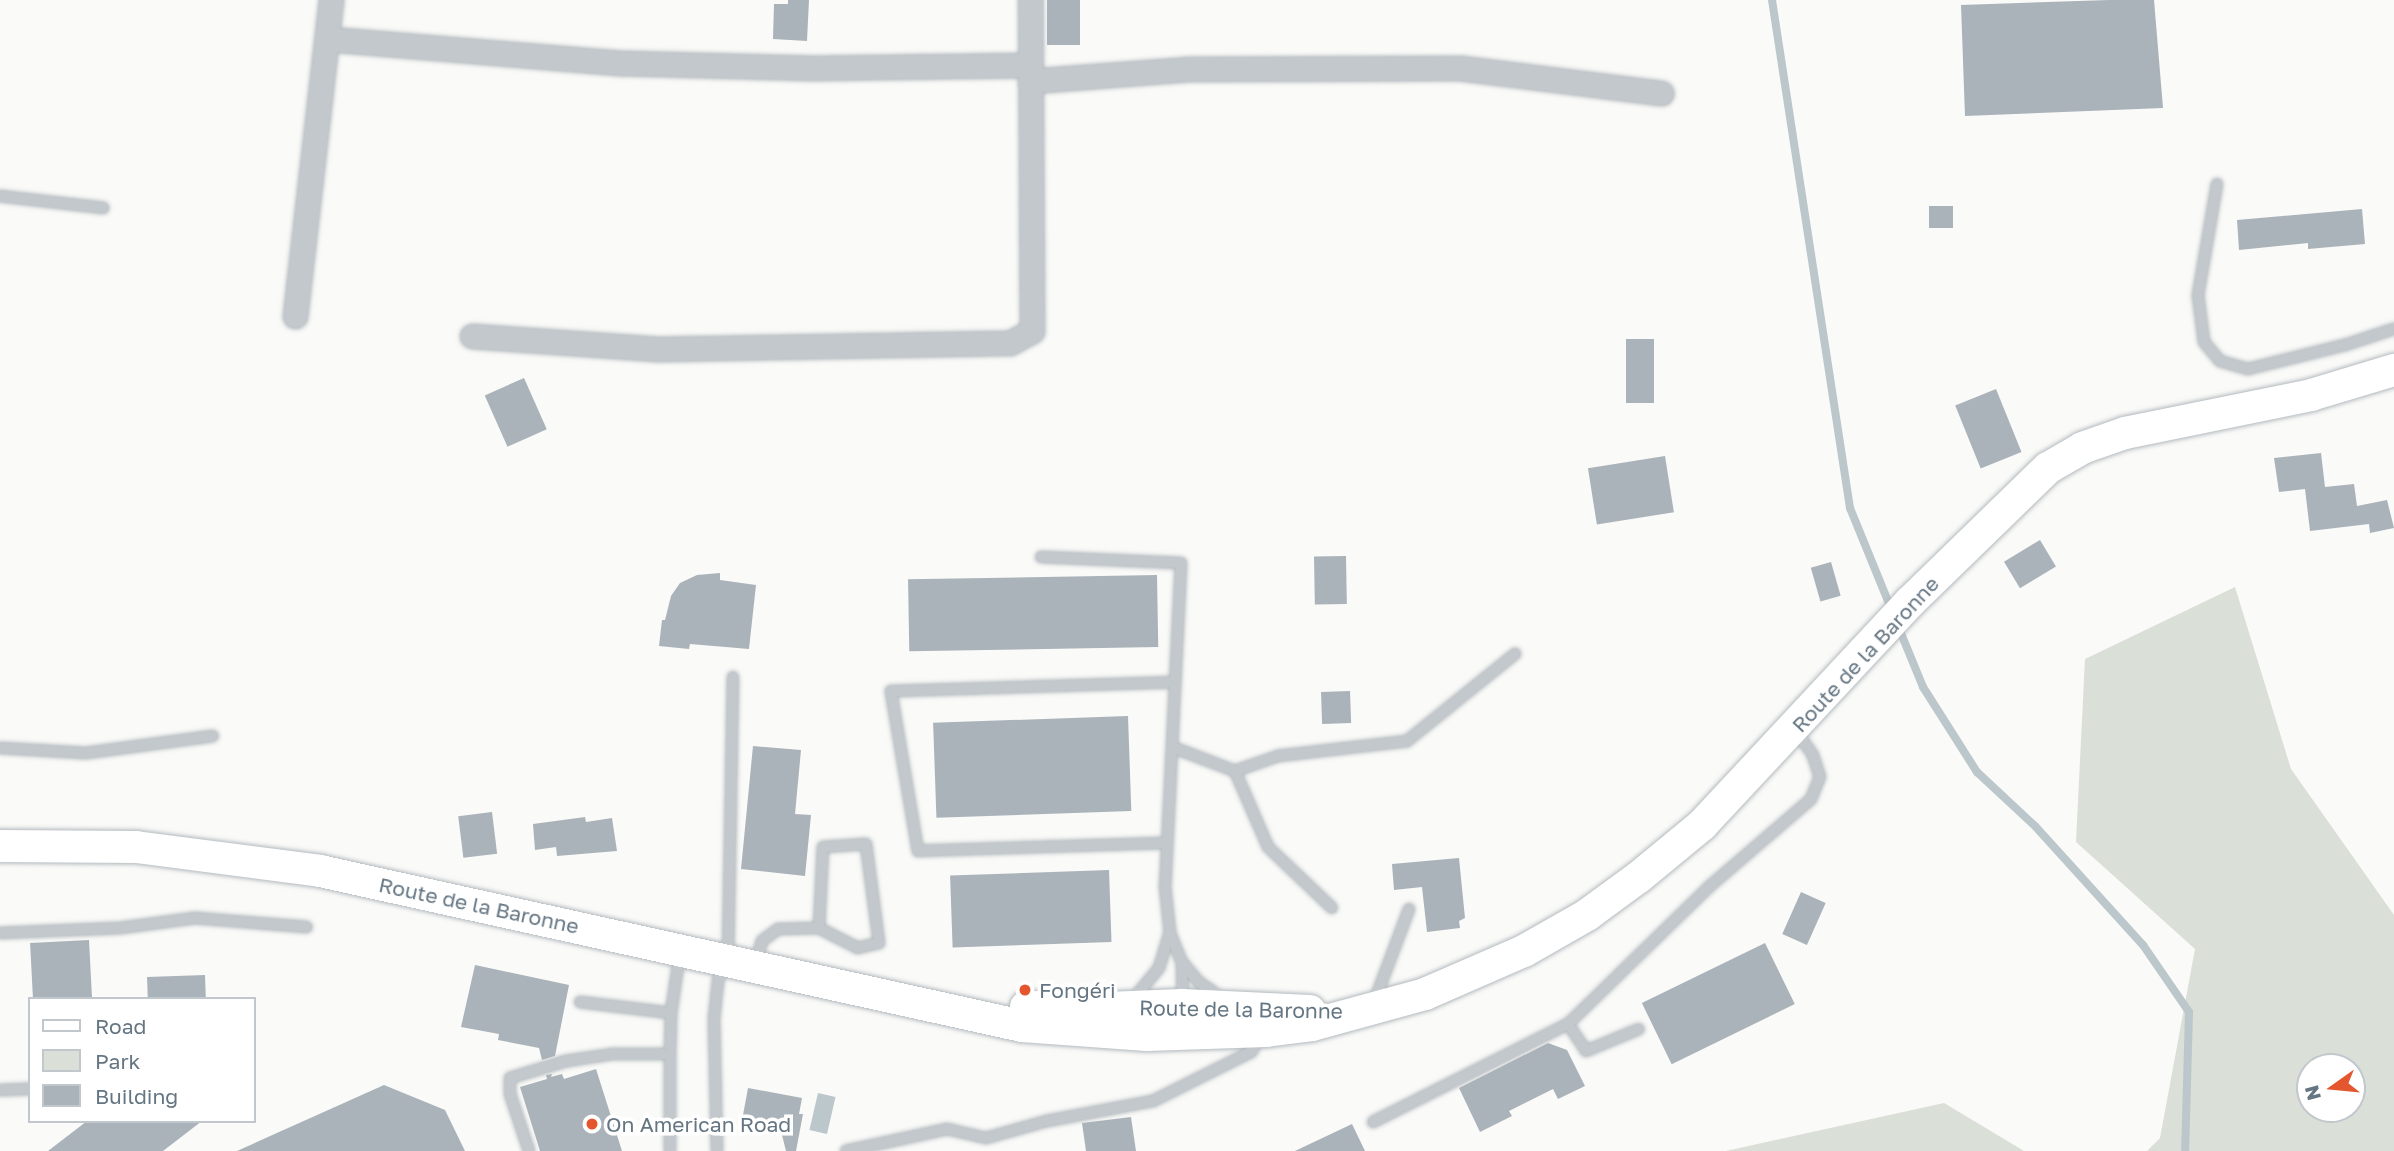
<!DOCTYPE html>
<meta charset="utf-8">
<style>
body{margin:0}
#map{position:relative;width:2394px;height:1151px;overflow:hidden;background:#fafaf8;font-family:"Golos Text",sans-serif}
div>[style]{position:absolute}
.green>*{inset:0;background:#dadfd7}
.water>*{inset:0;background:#bbc7cb;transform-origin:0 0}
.stream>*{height:8px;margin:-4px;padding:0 4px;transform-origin:4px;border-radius:4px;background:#bbc7cb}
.building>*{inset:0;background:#aab3b9;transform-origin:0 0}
.roads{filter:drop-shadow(0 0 2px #b3babf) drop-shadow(0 0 2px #b3babf)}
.service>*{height:10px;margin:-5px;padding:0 5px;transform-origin:5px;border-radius:5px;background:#c3c8cc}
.minor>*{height:23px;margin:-11.5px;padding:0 11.5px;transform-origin:11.5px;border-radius:11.5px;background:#c3c8cc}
.secondary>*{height:32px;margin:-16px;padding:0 16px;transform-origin:16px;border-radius:16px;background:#fff}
.dots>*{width:19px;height:19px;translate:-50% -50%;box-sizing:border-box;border:4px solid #fff;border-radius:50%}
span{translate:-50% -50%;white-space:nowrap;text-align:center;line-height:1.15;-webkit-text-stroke:7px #fff;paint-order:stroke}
.street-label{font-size:21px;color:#657683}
.poi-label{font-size:21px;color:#657683}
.left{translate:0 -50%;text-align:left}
.legend{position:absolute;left:28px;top:997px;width:228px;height:126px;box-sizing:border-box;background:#fff;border:2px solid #c1c8cd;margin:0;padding:9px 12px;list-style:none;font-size:21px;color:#657683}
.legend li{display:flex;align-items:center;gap:14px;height:35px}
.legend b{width:35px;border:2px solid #c1c8cd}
.north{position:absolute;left:2296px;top:1053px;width:70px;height:70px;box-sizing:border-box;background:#fff;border:2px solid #c1c8cd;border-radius:50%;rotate:255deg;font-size:19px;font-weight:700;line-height:28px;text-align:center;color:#657683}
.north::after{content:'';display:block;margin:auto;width:24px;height:32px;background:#e4572e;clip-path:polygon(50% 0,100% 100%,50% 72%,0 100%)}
</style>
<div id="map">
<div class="green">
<div style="clip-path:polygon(evenodd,2235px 587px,2291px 769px,2394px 915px,2394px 1151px,2147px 1151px,2160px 1138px,2195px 949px,2076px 842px,2085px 659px,2235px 587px,2310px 1067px,2352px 1067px,2352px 1109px,2310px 1109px,2310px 1067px)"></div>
<div style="clip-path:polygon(1944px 1103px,2024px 1151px,1726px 1151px)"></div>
</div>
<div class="water">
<div style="left:818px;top:1093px;width:18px;height:38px;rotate:13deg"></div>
</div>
<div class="stream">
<div style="left:1772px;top:0;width:514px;rotate:81.27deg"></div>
<div style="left:1850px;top:508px;width:111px;rotate:67.8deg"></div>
<div style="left:1898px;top:626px;width:66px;rotate:67.7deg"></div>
<div style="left:1923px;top:687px;width:101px;rotate:57.6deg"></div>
<div style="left:1977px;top:772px;width:79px;rotate:43deg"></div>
<div style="left:2035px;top:826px;width:161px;rotate:47.8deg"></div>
<div style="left:2143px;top:945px;width:81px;rotate:55.5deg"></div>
<div style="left:2189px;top:1012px;width:139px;rotate:91.6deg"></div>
</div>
<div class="building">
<div style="clip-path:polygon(788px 0,809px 0,807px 41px,773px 39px,774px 4px,788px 4px)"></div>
<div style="left:1047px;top:0;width:33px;height:45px"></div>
<div style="clip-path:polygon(2109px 0,2154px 0,2163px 108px,1965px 116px,1961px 5px)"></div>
<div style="left:1929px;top:206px;width:24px;height:22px"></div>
<div style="clip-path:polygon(2362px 209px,2365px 244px,2308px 249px,2308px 243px,2239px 250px,2237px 220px)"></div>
<div style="left:1654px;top:339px;width:64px;height:28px;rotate:90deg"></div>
<div style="left:524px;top:378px;width:56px;height:43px;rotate:66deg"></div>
<div style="left:1996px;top:389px;width:68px;height:44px;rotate:68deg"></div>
<div style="clip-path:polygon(2321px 453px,2325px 487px,2354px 484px,2357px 506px,2387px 500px,2394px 528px,2370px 533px,2369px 524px,2310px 531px,2305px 489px,2279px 492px,2274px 458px)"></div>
<div style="left:1665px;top:456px;width:57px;height:78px;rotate:81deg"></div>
<div style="left:2040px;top:540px;width:31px;height:42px;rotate:59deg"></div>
<div style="left:1346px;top:556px;width:48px;height:32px;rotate:89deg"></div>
<div style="left:1831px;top:562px;width:35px;height:21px;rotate:74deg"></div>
<div style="clip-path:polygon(720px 573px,720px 580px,756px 585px,749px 649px,690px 644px,689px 649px,659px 646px,662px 620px,665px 620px,671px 596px,680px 583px,697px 575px)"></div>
<div style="left:1157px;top:575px;width:72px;height:249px;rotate:89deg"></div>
<div style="left:1350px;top:691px;width:32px;height:29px;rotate:88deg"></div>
<div style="left:1128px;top:716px;width:95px;height:195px;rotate:88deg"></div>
<div style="clip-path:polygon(753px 746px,801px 750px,795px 814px,811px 815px,805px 876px,741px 869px)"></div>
<div style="left:492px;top:812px;width:42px;height:34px;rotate:83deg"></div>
<div style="clip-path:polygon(585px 817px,586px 822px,612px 818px,617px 851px,557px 856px,556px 847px,535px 850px,533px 824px)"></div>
<div style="clip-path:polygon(1459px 858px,1465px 918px,1459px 921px,1460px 928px,1427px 932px,1422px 887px,1394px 890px,1392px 864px)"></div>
<div style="left:1109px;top:870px;width:72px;height:159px;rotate:88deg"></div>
<div style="left:1801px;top:892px;width:27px;height:46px;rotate:24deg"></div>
<div style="left:89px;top:940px;width:59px;height:59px;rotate:87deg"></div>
<div style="left:1765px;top:943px;width:68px;height:137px;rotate:64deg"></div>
<div style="clip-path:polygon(475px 965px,569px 985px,555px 1056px,542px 1060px,539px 1048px,498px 1040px,499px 1034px,461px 1027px)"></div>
<div style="left:205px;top:975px;width:24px;height:58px;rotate:88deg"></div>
<div style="clip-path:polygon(1548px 1043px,1567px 1050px,1585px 1086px,1558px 1099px,1553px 1089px,1509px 1111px,1512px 1116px,1480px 1132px,1459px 1088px)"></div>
<div style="clip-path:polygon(596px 1069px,622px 1151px,540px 1151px,520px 1087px,547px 1079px,546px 1075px,552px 1074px,551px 1077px,562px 1074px,564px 1079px)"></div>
<div style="clip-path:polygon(384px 1085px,445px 1110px,465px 1151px,237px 1151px)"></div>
<div style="clip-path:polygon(748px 1088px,802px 1098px,799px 1114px,803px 1114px,796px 1151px,786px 1151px,782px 1135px,741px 1126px)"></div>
<div style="clip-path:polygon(1131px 1117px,1136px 1151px,1086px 1151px,1082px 1123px)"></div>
<div style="clip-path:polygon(87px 1121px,202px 1121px,163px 1151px,48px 1151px)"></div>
<div style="clip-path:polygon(1352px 1124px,1365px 1151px,1295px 1151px)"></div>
</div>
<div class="roads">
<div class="service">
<div style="left:2217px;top:184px;width:113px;rotate:99.7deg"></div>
<div style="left:2198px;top:295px;width:47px;rotate:82.7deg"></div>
<div style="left:2204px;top:342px;width:25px;rotate:50deg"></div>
<div style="left:2220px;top:361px;width:29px;rotate:16deg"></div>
<div style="left:2248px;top:369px;width:100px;rotate:-13.9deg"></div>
<div style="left:2345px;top:345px;width:52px;rotate:-18.1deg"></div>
<div style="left:0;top:196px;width:104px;rotate:6.6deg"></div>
<div style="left:1041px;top:557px;width:140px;rotate:2.5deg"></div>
<div style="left:1181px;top:563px;width:323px;rotate:92.8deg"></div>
<div style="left:1165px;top:886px;width:47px;rotate:83.9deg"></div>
<div style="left:1170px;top:933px;width:31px;rotate:68deg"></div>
<div style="left:1182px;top:962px;width:26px;rotate:50deg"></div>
<div style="left:1199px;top:982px;width:28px;rotate:35deg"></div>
<div style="left:1172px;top:747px;width:67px;rotate:20.9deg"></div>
<div style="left:1235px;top:771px;width:83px;rotate:66.5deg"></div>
<div style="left:1268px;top:847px;width:88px;rotate:43.6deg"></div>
<div style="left:0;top:748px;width:86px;rotate:3.3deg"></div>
<div style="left:86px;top:753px;width:128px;rotate:-7.6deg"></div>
<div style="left:1235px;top:771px;width:46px;rotate:-19.2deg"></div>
<div style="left:1278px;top:756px;width:130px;rotate:-6.6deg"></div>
<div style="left:1407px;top:741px;width:139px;rotate:-38.9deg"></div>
<div style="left:1167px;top:843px;width:249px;rotate:178.2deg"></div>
<div style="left:918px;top:851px;width:162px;rotate:-99.6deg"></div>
<div style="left:891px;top:691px;width:284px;rotate:-1.8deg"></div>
<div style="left:0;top:933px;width:120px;rotate:-2.4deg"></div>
<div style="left:120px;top:928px;width:76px;rotate:-7.6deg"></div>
<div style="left:195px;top:918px;width:112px;rotate:4.6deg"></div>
<div style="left:1182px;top:962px;width:39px;rotate:89deg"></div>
<div style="left:756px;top:963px;width:23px;rotate:-75deg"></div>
<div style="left:762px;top:941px;width:20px;rotate:-37deg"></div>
<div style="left:778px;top:929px;width:41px;rotate:-1.4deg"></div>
<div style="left:819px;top:928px;width:81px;rotate:-87.2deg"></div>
<div style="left:823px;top:847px;width:43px;rotate:-4deg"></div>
<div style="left:866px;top:844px;width:100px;rotate:82.5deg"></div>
<div style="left:879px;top:943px;width:22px;rotate:167deg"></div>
<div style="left:858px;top:948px;width:44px;rotate:-152.9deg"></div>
<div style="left:1133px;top:999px;width:40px;rotate:-50deg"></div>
<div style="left:1159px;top:968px;width:37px;rotate:-73deg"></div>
<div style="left:580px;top:1002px;width:92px;rotate:6.9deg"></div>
<div style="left:671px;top:1013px;width:62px;rotate:-81.6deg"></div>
<div style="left:1379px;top:1004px;width:8px;rotate:-113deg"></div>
<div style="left:1376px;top:997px;width:94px;rotate:-69.4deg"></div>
<div style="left:1568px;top:1024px;width:32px;rotate:56deg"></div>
<div style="left:1586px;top:1051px;width:57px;rotate:-22.5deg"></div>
<div style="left:0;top:1090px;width:30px;rotate:-2deg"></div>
<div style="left:1373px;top:1122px;width:218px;rotate:-26.7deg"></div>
<div style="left:1568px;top:1024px;width:198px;rotate:-44.2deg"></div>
<div style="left:1710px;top:886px;width:133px;rotate:-40.7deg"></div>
<div style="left:1811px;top:799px;width:24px;rotate:-68deg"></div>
<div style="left:1820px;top:777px;width:23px;rotate:-108deg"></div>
<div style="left:1813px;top:755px;width:32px;rotate:-125deg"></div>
<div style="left:529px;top:1151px;width:60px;rotate:-108.4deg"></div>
<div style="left:510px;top:1094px;width:16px;rotate:-90deg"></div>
<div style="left:510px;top:1078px;width:59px;rotate:-16.9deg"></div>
<div style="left:566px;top:1061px;width:48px;rotate:-8.5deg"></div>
<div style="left:613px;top:1054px;width:57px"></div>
<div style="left:670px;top:1054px;width:41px;rotate:-88.6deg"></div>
<div style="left:670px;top:1151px;width:97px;rotate:-90deg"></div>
<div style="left:717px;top:1151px;width:132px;rotate:-91.3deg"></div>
<div style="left:714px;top:1019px;width:39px;rotate:-84deg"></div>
<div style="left:718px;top:980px;width:22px;rotate:-63deg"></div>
<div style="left:728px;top:960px;width:283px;rotate:-89deg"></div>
<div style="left:846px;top:1151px;width:103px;rotate:-12.3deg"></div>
<div style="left:947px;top:1129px;width:40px;rotate:13deg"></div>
<div style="left:986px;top:1138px;width:63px;rotate:-15.6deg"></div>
<div style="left:1047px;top:1121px;width:108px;rotate:-10.7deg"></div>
<div style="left:1153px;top:1101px;width:110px;rotate:-26.6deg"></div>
<div style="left:1251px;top:1052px;width:20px;rotate:-57deg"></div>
</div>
<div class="minor">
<div style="left:328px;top:39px;width:296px;rotate:4.7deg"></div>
<div style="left:623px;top:63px;width:192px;rotate:1.5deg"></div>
<div style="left:815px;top:68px;width:215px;rotate:-0.8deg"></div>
<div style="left:1030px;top:81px;width:158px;rotate:-4.3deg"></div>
<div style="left:1188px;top:69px;width:272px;rotate:-0.2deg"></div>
<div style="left:1460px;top:68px;width:203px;rotate:7.1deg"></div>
<div style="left:295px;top:316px;width:318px;rotate:-83.5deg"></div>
<div style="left:472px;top:336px;width:187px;rotate:4deg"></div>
<div style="left:659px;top:349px;width:351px;rotate:-1deg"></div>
<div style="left:1010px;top:343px;width:25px;rotate:-29deg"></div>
<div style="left:1032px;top:331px;width:331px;rotate:-90.3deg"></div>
</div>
<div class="secondary">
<div style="left:0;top:846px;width:136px;rotate:0.4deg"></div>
<div style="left:136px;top:847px;width:186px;rotate:7.4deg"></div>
<div style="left:320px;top:871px;width:719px;rotate:12.45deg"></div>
<div style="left:1022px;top:1026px;width:125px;rotate:4.1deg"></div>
<div style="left:1147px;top:1035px;width:119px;rotate:-1.9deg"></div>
<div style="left:1266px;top:1031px;width:46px;rotate:-7.4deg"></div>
<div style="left:1312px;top:1025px;width:117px;rotate:-15.3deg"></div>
<div style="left:1425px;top:994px;width:108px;rotate:-23.5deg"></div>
<div style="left:1524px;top:951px;width:73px;rotate:-29.7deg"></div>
<div style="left:1587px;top:915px;width:64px;rotate:-36.2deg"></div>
<div style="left:1639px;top:877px;width:82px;rotate:-39.5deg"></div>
<div style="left:1702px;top:825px;width:304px;rotate:-47deg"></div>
<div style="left:1909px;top:603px;width:194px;rotate:-44.2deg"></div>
<div style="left:2048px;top:468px;width:39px;rotate:-30deg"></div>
<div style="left:2082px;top:448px;width:46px;rotate:-19.2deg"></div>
<div style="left:2125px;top:433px;width:190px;rotate:-11.5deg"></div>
<div style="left:2311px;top:395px;width:87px;rotate:-16.8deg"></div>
<div style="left:1026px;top:1007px;width:81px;rotate:0.7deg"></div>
<div style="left:1107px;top:1008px;width:75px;rotate:-2.3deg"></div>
<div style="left:1182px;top:1005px;width:128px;rotate:2.7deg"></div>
</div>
</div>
<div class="dots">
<div style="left:1025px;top:990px;background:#e4572e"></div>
<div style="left:592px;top:1124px;background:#e4572e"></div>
</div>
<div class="street-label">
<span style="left:1865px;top:654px;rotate:-47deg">Route de la Baronne</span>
<span style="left:479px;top:905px;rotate:12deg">Route de la Baronne</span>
<span style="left:1241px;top:1009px;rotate:1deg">Route de la Baronne</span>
</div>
<div class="poi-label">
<span class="left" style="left:1039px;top:990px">Fongéri</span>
<span class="left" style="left:606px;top:1124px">On American Road</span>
</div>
<ul class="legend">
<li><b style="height:9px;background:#fff"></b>Road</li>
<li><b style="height:19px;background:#dadfd7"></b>Park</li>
<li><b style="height:19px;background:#aab3b9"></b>Building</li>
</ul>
<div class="north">N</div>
</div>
